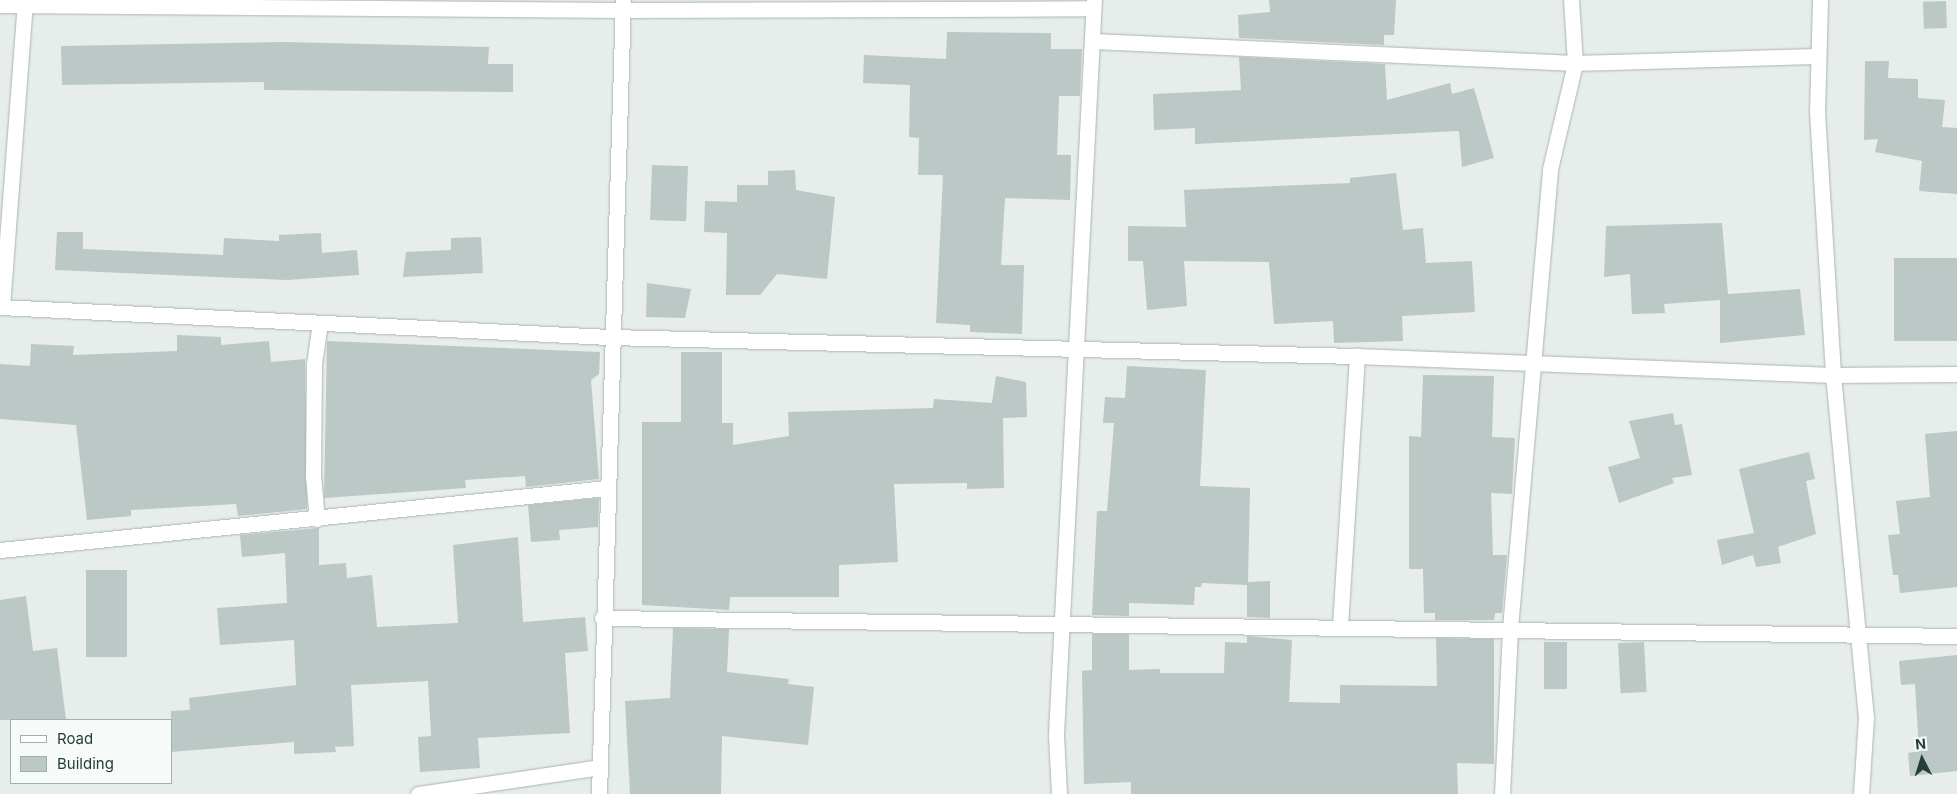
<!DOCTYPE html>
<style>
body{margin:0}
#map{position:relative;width:1957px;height:794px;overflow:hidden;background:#e6edeb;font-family:Inter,sans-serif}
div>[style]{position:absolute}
.building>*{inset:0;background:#bbc8c5;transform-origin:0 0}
.roads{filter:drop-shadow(0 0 1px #a9b5b3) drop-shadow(0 0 1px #a9b5b3)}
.street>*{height:15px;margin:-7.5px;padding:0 7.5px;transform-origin:7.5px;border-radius:7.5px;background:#fff}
span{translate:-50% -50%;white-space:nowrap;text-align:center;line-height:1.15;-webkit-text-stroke:4px #f6faf9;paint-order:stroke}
.legend{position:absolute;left:10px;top:719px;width:162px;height:65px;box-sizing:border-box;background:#f6faf9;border:1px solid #a3afad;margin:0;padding:6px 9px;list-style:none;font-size:15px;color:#263e3b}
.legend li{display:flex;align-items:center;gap:10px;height:25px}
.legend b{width:25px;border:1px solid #a3afad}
.north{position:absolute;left:1897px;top:734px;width:50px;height:50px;-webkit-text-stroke:4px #f6faf9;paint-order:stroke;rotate:355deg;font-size:14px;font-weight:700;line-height:20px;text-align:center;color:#263e3b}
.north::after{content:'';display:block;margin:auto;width:18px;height:22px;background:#263e3b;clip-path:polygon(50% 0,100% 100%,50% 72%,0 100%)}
</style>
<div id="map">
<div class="building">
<div style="clip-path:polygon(1269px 0,1396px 0,1394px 35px,1384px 35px,1384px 45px,1239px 38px,1238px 15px,1270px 12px)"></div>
<div style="left:1946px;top:1px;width:27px;height:23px;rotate:88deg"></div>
<div style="clip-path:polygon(947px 32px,1051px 33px,1051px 49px,1082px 49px,1080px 96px,1059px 96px,1057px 155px,1071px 155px,1070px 200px,1005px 198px,1001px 265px,1024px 265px,1022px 334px,970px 332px,970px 325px,936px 323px,943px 175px,918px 175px,919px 138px,909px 137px,910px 85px,863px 83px,864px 55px,946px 59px)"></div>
<div style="clip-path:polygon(285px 42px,489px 47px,488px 64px,513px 64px,513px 92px,264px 90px,264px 82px,62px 85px,61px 46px)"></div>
<div style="clip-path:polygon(1239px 57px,1385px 64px,1387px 100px,1450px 83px,1452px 94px,1474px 88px,1494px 158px,1462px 167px,1459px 131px,1195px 144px,1195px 128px,1154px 130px,1153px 94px,1241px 90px)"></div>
<div style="clip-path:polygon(1865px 61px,1889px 61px,1888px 78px,1918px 79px,1918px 98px,1945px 100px,1942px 127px,1957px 128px,1957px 194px,1919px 191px,1922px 161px,1875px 152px,1878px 139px,1864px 140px)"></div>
<div style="left:652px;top:165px;width:36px;height:55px;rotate:2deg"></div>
<div style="clip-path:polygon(795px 170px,796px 190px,835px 197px,827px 279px,777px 274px,760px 295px,726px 295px,727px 233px,704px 232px,705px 201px,737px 202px,737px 185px,768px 185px,768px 171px)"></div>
<div style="clip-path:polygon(1396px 173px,1403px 230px,1423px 228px,1426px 263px,1472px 261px,1475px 312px,1402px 316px,1403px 341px,1334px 343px,1333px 321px,1274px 324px,1269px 262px,1184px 261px,1187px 306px,1147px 310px,1143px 261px,1128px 261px,1128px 226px,1186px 227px,1184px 190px,1350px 183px,1350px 178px)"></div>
<div style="clip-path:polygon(1722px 223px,1728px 294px,1800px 289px,1805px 335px,1720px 343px,1720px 300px,1664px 304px,1665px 313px,1632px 314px,1630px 274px,1604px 277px,1606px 226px)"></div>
<div style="clip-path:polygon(57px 232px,83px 232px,83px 249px,223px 255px,224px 238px,279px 241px,279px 235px,321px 233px,322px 253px,357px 250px,359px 275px,287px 280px,55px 270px)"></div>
<div style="clip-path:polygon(481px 237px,483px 273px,403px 277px,406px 252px,451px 250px,451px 238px)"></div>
<div style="left:1957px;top:258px;width:83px;height:63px;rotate:90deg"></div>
<div style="clip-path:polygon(647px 283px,691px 289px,685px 318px,646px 317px)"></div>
<div style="clip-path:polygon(177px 335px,221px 337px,221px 345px,269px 341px,271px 362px,305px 359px,307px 509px,238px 516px,236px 504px,131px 510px,131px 516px,87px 520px,76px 425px,0 419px,0 364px,30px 366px,31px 344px,74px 346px,73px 355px,177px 351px)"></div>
<div style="clip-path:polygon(327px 341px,600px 352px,599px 374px,591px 380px,599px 479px,526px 487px,525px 476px,465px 480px,466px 488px,324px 498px)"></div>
<div style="clip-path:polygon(681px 352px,722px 352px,722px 423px,733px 423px,733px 445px,789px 436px,788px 412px,933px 408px,934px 399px,992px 403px,996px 376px,1026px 382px,1027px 417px,1003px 418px,1004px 488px,967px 489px,967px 483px,894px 484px,898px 562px,839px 565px,839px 597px,730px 597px,729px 610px,642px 605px,642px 422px,681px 422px)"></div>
<div style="clip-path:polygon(1127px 366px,1206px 370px,1200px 486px,1250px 488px,1248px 582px,1270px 581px,1270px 618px,1247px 617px,1247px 585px,1202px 583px,1201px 587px,1195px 587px,1194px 605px,1129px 603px,1129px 616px,1092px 615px,1097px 511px,1107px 511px,1114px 423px,1103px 423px,1105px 397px,1125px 398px)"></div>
<div style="clip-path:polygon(1423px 375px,1494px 376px,1492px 437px,1515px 438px,1512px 494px,1491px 493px,1493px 555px,1507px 555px,1502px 613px,1495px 613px,1494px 620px,1435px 620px,1435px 613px,1424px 613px,1423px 569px,1409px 569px,1409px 436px,1421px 437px)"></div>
<div style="clip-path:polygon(1673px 413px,1675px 425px,1682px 424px,1692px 475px,1672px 478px,1674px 483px,1619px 503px,1608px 467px,1640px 458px,1629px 421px)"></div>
<div style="clip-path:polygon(1957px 431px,1957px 587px,1900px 593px,1898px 575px,1893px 575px,1888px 535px,1900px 534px,1896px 501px,1930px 497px,1925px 434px)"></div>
<div style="clip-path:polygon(1809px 452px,1815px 479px,1806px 481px,1816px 534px,1778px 547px,1781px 563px,1756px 567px,1753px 555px,1722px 565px,1717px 540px,1754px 533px,1739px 469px)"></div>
<div style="clip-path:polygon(599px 498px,598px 527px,559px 530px,560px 540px,531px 542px,528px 505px)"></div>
<div style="clip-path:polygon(319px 528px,319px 565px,346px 563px,347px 578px,372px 575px,377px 627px,458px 623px,453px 545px,518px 537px,523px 622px,585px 617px,588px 651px,565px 653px,570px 733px,478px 738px,480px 768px,420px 772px,418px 737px,431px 736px,428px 681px,351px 685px,354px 746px,335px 747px,336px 752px,294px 754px,294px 742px,171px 752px,171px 711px,190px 710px,189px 698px,296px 685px,294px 640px,220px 645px,217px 608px,287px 603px,285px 553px,242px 557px,240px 535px)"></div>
<div style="left:86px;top:570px;width:41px;height:87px"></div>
<div style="clip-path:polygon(26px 596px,33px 651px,57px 648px,66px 720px,0 720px,0 600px)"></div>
<div style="clip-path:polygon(673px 628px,729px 629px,727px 672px,789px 679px,788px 684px,814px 687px,808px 745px,722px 736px,721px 794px,630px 794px,625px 701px,670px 698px)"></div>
<div style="clip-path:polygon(1092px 634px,1129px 634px,1129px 670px,1160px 669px,1160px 673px,1224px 673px,1225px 642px,1247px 643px,1247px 636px,1292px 640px,1289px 702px,1340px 703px,1340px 685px,1437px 686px,1436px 638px,1494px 639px,1494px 764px,1457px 763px,1458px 794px,1131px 794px,1131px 782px,1084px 784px,1082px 671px,1092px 670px)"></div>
<div style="left:1544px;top:642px;width:23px;height:47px"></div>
<div style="left:1644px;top:642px;width:50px;height:26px;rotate:87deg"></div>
<div style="clip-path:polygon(1957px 655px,1957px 771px,1910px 776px,1908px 753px,1919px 751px,1915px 684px,1901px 685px,1899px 661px)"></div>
</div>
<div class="roads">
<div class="street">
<div style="left:1820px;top:0;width:112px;rotate:91.5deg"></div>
<div style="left:1817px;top:112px;width:263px;rotate:86.5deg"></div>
<div style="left:1833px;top:375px;width:345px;rotate:84.5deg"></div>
<div style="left:1866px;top:718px;width:76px;rotate:93.8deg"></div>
<div style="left:0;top:5px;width:623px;rotate:0.46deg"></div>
<div style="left:623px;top:10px;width:470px;rotate:-0.2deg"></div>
<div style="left:1093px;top:41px;width:483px;rotate:2.6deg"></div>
<div style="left:1575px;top:63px;width:240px;rotate:-1.7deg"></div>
<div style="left:0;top:307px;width:611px;rotate:2.82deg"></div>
<div style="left:610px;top:337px;width:747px;rotate:1.46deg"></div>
<div style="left:1357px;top:356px;width:476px;rotate:2.3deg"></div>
<div style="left:1833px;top:375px;width:124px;rotate:-0.5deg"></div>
<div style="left:2px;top:307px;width:308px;rotate:-85.7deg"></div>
<div style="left:317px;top:519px;width:43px;rotate:-95.3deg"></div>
<div style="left:313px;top:476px;width:112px;rotate:-89.5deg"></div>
<div style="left:314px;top:364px;width:41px;rotate:-81.7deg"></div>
<div style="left:0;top:550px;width:609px;rotate:-5.84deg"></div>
<div style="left:602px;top:618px;width:1355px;rotate:0.76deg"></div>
<div style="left:1340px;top:626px;width:271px;rotate:-86.4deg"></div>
<div style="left:418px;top:794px;width:184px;rotate:-8.4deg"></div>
<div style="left:599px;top:794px;width:793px;rotate:-88.27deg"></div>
<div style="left:1059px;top:794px;width:60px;rotate:-92.9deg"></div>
<div style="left:1056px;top:734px;width:735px;rotate:-87.04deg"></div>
<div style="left:1502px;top:794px;width:166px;rotate:-87.2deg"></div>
<div style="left:1510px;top:628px;width:461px;rotate:-85deg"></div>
<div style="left:1550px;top:169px;width:109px;rotate:-76.7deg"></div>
<div style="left:1575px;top:63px;width:63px;rotate:-93.6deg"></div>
</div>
</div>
<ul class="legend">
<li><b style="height:6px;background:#fff"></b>Road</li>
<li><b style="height:14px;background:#bbc8c5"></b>Building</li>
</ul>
<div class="north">N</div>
</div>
